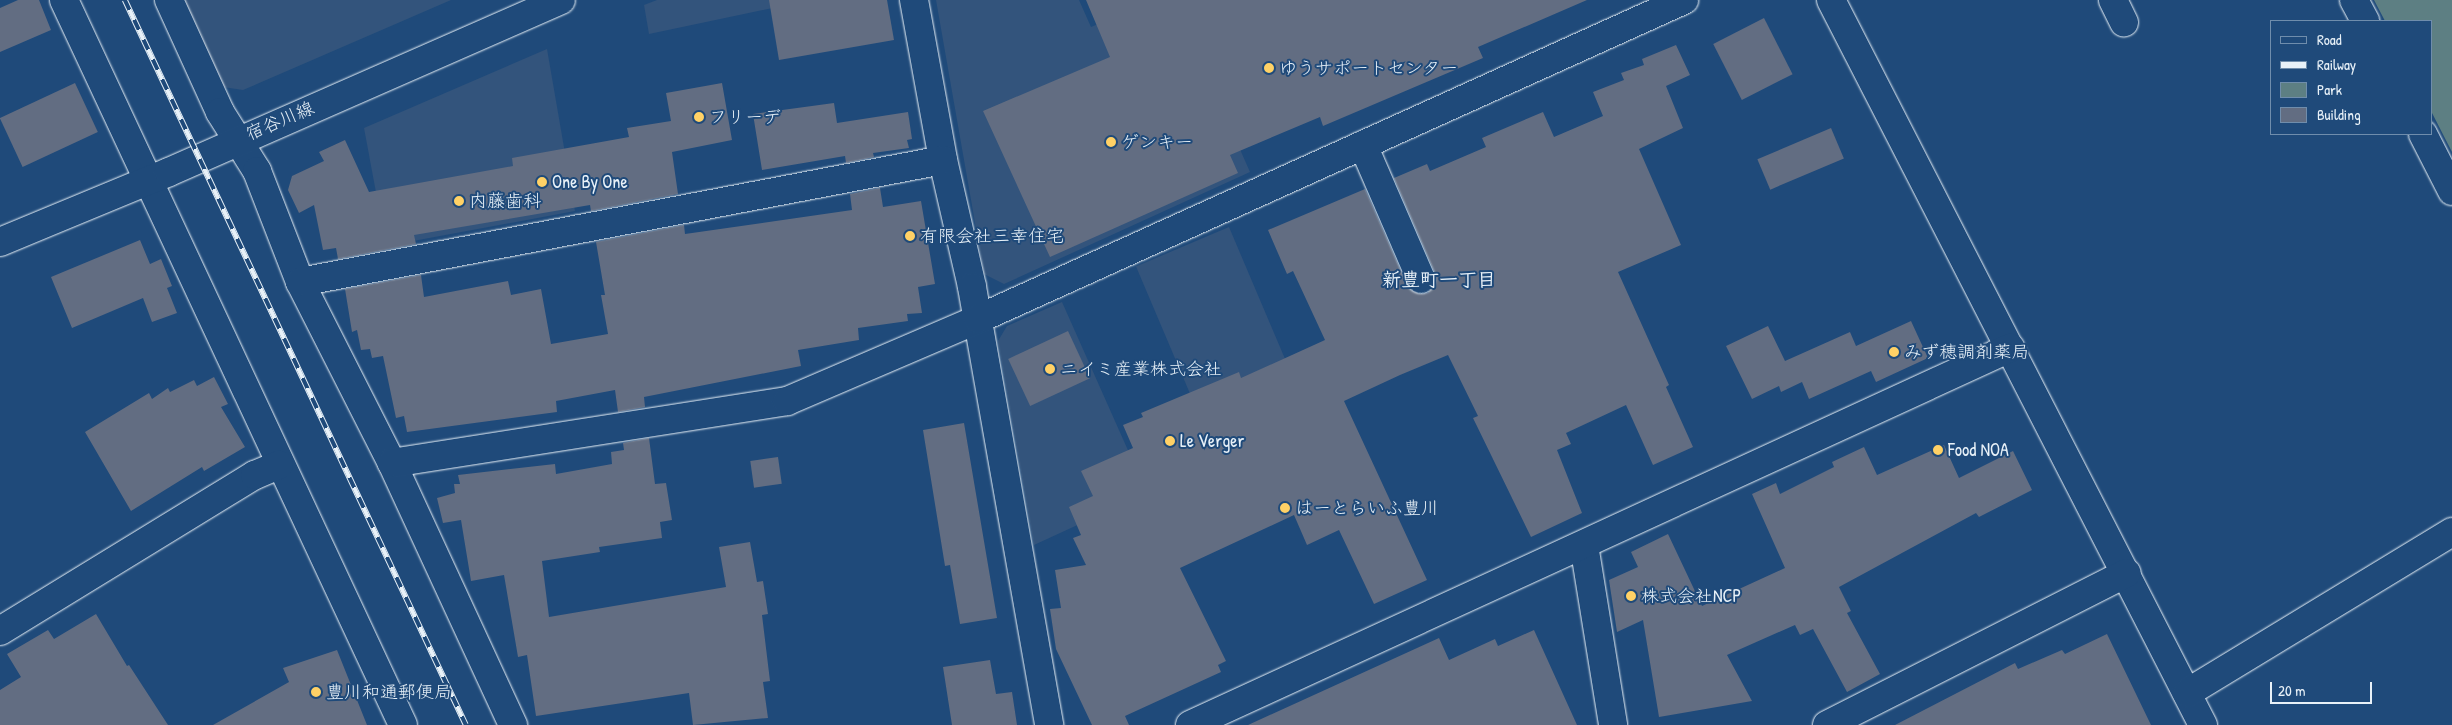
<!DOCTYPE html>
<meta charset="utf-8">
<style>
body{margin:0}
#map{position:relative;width:2452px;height:725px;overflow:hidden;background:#1f4a7a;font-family:"Patrick Hand","Klee One",sans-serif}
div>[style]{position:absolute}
.built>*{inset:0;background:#33547c;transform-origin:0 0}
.green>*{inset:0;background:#5d7f83}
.building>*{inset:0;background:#626d82;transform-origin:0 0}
.roads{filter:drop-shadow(0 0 1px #e8f1f8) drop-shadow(0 0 1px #e8f1f8)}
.minor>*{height:28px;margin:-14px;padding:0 14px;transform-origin:14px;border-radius:14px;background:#1f4a7a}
.major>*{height:28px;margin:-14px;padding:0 14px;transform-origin:14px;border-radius:14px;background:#1f4a7a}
.rail>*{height:5.5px;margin-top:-2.75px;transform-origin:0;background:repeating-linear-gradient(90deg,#1f4a7a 0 11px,#e8f1f8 0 22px);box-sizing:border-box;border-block:1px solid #e8f1f8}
.dots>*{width:14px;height:14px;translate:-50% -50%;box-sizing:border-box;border:2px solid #1f4a7a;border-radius:50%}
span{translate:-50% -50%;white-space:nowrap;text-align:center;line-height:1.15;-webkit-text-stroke:4px #1f4a7a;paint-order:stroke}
.poi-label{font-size:18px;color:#e8f1f8}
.left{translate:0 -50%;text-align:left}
.street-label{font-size:18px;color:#e8f1f8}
.neighbourhood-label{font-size:19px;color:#e8f1f8;font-weight:700}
.legend{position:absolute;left:2270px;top:20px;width:162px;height:115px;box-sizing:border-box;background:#1f4a7a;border:1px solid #6f8dac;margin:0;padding:6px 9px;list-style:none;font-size:15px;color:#e8f1f8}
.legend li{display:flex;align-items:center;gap:10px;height:25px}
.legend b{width:25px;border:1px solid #6f8dac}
.scale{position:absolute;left:2270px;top:682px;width:102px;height:22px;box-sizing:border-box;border:2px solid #e8f1f8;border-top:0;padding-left:6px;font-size:15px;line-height:18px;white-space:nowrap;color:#e8f1f8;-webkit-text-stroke:4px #1f4a7a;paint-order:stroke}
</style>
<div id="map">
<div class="built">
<div style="clip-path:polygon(184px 0,451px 0,243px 90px,223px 87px)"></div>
<div style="clip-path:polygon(657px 0,810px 0,649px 34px,644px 5px)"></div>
<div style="clip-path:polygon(936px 0,1079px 0,1091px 27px,1156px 0,1174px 0,1250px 172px,1004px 284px,984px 274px)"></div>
<div style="clip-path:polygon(547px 49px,575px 211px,386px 246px,364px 128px)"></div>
<div style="left:1229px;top:227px;width:210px;height:101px;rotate:67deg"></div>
<div style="clip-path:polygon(1062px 302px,1147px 493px,1034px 545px,998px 341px,1007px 326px)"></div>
</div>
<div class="green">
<div style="clip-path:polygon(2374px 0,2452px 0,2452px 152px,2431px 111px,2431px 21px,2385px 21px)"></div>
</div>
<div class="building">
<div style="clip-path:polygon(18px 0,39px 0,51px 30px,0 52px,0 8px)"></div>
<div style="clip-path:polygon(769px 0,887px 0,894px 40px,779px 60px)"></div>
<div style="clip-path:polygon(1086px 0,1587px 0,1478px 47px,1483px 58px,1323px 126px,1320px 117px,1230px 155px,1238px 173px,1050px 257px,983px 111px,1110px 57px)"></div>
<div style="left:1764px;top:18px;width:63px;height:57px;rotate:63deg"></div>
<div style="clip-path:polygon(1676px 45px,1690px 75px,1666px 86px,1683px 128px,1639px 149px,1681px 245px,1618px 272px,1669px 385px,1666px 387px,1693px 447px,1653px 465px,1626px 405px,1566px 433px,1571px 444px,1557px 450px,1582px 513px,1531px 537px,1473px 418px,1478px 416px,1448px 355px,1400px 375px,1344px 401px,1427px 580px,1374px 604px,1339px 530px,1307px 545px,1294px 515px,1180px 568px,1226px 661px,1218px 665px,1221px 672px,1125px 716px,1129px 725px,1092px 725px,1056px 649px,1050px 609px,1061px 608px,1055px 570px,1086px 565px,1073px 538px,1081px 535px,1069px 507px,1093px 496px,1081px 471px,1133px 448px,1123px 425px,1143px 417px,1141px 413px,1239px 372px,1241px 378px,1325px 340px,1293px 271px,1287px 274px,1268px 230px,1365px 189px,1407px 285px,1419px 294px,1428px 293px,1436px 281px,1435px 273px,1394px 178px,1427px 164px,1430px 171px,1486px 147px,1482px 138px,1543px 112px,1554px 137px,1603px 116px,1593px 92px,1624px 80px,1621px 73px,1644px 65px,1642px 59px)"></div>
<div style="left:75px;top:83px;width:54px;height:83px;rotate:65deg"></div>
<div style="clip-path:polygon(722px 83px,732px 140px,672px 152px,678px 194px,591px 211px,590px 205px,414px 235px,416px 244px,338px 259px,336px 248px,323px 250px,314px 205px,299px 213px,288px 190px,292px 176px,324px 161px,319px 152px,345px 140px,369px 192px,513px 166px,512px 158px,629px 137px,627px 128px,671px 121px,666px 93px)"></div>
<div style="clip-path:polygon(834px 103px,837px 123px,908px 112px,912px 139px,907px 140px,909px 148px,873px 153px,874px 157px,846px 163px,845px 156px,762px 170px,753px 114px)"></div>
<div style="left:1831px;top:128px;width:33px;height:80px;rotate:67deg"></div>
<div style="clip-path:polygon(880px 188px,883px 207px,921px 201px,935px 284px,918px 287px,922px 313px,907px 314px,908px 321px,858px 328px,859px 340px,798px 350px,801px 366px,644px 397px,645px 407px,618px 412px,615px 390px,556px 401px,557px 412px,407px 432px,404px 416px,396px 418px,383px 356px,372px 358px,370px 349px,361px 350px,357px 330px,352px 332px,345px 289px,421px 275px,424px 297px,508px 281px,511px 295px,541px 289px,551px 344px,608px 334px,601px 295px,605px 295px,596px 242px,684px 225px,685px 234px,852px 210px,850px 194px)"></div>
<div style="clip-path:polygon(140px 240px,150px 264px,161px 259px,172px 286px,167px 288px,177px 313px,152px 322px,143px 298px,72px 328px,51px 277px)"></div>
<div style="clip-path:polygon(1911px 321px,1928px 358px,1876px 382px,1871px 371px,1809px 399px,1802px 382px,1781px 392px,1779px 386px,1752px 399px,1726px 346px,1768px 326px,1785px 361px,1850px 332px,1856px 346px)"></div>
<div style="left:1068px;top:331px;width:52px;height:66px;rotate:65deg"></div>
<div style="clip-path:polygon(214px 377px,228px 404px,221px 407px,245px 447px,204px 471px,202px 467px,131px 511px,85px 432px,149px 393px,152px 399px,168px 388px,170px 392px,194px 380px,197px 386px)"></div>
<div style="clip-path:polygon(964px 423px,997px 618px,960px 624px,950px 565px,945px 566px,923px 430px)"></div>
<div style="clip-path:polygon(649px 438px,655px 484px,666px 483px,672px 520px,660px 522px,662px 538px,599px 547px,600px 552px,542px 561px,549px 617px,726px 587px,719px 547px,750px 542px,757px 582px,763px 581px,768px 614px,762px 615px,770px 681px,763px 682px,768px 718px,693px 725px,689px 693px,536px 716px,527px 655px,518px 657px,504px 575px,471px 581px,461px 520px,443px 523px,437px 498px,455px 493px,454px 484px,460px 484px,458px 475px,555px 464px,556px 474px,612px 464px,611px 452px,624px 450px,623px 443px)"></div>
<div style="clip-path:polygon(1944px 445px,1959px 478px,2013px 451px,2032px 490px,1979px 517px,1976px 513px,1839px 587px,1851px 611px,1847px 613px,1880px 674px,1847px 692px,1813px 629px,1800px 635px,1795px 625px,1727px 655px,1752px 701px,1659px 717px,1643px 620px,1617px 632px,1609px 580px,1638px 567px,1631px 552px,1668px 534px,1702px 606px,1785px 568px,1752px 494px,1776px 483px,1780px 494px,1834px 467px,1832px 462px,1864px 447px,1877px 475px)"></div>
<div style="left:778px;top:457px;width:27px;height:28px;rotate:82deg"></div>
<div style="clip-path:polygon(96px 614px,127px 666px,129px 665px,168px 725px,0 725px,0 690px,21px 677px,7px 654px,48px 630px,54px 639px)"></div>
<div style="clip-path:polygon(1534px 630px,1577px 725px,1248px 725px,1439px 638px,1449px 660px,1495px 639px,1498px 646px)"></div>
<div style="clip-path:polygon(2107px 634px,2151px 725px,1895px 725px,2015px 663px,2018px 669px,2062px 650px,2065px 654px)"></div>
<div style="clip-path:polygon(337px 650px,367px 725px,213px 725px,289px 682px,283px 668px)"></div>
<div style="clip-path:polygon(990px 660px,996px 694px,1012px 692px,1017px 725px,952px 725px,943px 667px)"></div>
</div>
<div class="roads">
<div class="minor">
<div style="left:64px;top:0;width:800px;rotate:64.94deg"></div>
<div style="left:169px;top:0;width:123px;rotate:65.5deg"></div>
<div style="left:220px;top:112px;width:70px;rotate:57.9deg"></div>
<div style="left:257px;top:171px;width:119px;rotate:68.8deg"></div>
<div style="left:300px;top:282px;width:203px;rotate:63.1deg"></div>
<div style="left:392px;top:463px;width:289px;rotate:65.2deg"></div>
<div style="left:914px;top:0;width:163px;rotate:79.7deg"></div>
<div style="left:943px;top:160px;width:130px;rotate:77.1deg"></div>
<div style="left:972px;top:287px;width:445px;rotate:80deg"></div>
<div style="left:1831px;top:0;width:815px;rotate:62.84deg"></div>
<div style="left:2113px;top:0;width:25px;rotate:64deg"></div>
<div style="left:2354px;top:0;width:24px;rotate:62deg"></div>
<div style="left:2423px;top:134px;width:64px;rotate:63deg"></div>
<div style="left:1363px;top:145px;width:146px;rotate:66.6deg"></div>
<div style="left:300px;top:282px;width:654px;rotate:-10.74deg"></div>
<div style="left:392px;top:463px;width:400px;rotate:-8.9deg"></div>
<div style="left:787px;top:401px;width:208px;rotate:-23.2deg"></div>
<div style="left:978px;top:319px;width:775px;rotate:-24.32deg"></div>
<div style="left:1584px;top:545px;width:182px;rotate:80.8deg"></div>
<div style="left:0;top:631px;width:299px;rotate:-31.5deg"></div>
<div style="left:255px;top:475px;width:26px;rotate:-23deg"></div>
<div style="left:2187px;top:693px;width:310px;rotate:-31.3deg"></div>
<div style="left:1190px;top:725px;width:903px;rotate:-24.69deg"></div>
<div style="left:1827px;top:725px;width:336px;rotate:-26.9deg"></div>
</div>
<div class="major">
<div style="left:0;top:242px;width:183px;rotate:-22.5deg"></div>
<div style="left:169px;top:172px;width:428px;rotate:-23.7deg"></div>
</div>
</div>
<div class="rail">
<div style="left:125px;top:0;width:801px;rotate:64.81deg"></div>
</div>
<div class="dots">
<div style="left:1269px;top:68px;background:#ffd166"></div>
<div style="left:699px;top:117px;background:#ffd166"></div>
<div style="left:1111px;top:142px;background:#ffd166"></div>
<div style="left:542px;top:182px;background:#ffd166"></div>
<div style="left:459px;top:201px;background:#ffd166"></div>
<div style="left:910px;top:236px;background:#ffd166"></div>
<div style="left:1894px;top:352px;background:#ffd166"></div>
<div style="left:1050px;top:369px;background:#ffd166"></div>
<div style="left:1170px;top:441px;background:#ffd166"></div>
<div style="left:1938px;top:450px;background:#ffd166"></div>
<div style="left:1285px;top:508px;background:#ffd166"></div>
<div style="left:1631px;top:596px;background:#ffd166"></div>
<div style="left:316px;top:692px;background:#ffd166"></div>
</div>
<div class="poi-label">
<span class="left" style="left:1279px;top:68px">ゆうサポートセンター</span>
<span class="left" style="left:709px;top:117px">フリーデ</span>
<span class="left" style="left:1121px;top:142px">ゲンキー</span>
<span class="left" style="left:552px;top:182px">One By One</span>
<span class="left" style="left:469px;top:201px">内藤歯科</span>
<span class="left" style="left:920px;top:236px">有限会社三幸住宅</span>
<span class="left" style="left:1904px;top:352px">みず穂調剤薬局</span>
<span class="left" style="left:1060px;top:369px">ニイミ産業株式会社</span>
<span class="left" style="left:1180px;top:441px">Le Verger</span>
<span class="left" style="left:1948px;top:450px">Food NOA</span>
<span class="left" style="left:1295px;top:508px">はーとらいふ豊川</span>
<span class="left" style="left:1641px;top:596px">株式会社NCP</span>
<span class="left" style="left:326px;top:692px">豊川和通郵便局</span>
</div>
<div class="street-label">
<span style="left:280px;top:121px;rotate:-23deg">宿谷川線</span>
</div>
<div class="neighbourhood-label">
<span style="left:1439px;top:280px">新豊町一丁目</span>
</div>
<ul class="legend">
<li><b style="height:6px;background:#1f4a7a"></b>Road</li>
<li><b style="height:6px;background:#e8f1f8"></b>Railway</li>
<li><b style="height:14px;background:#5d7f83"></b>Park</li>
<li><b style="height:14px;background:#626d82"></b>Building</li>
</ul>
<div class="scale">20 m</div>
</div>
